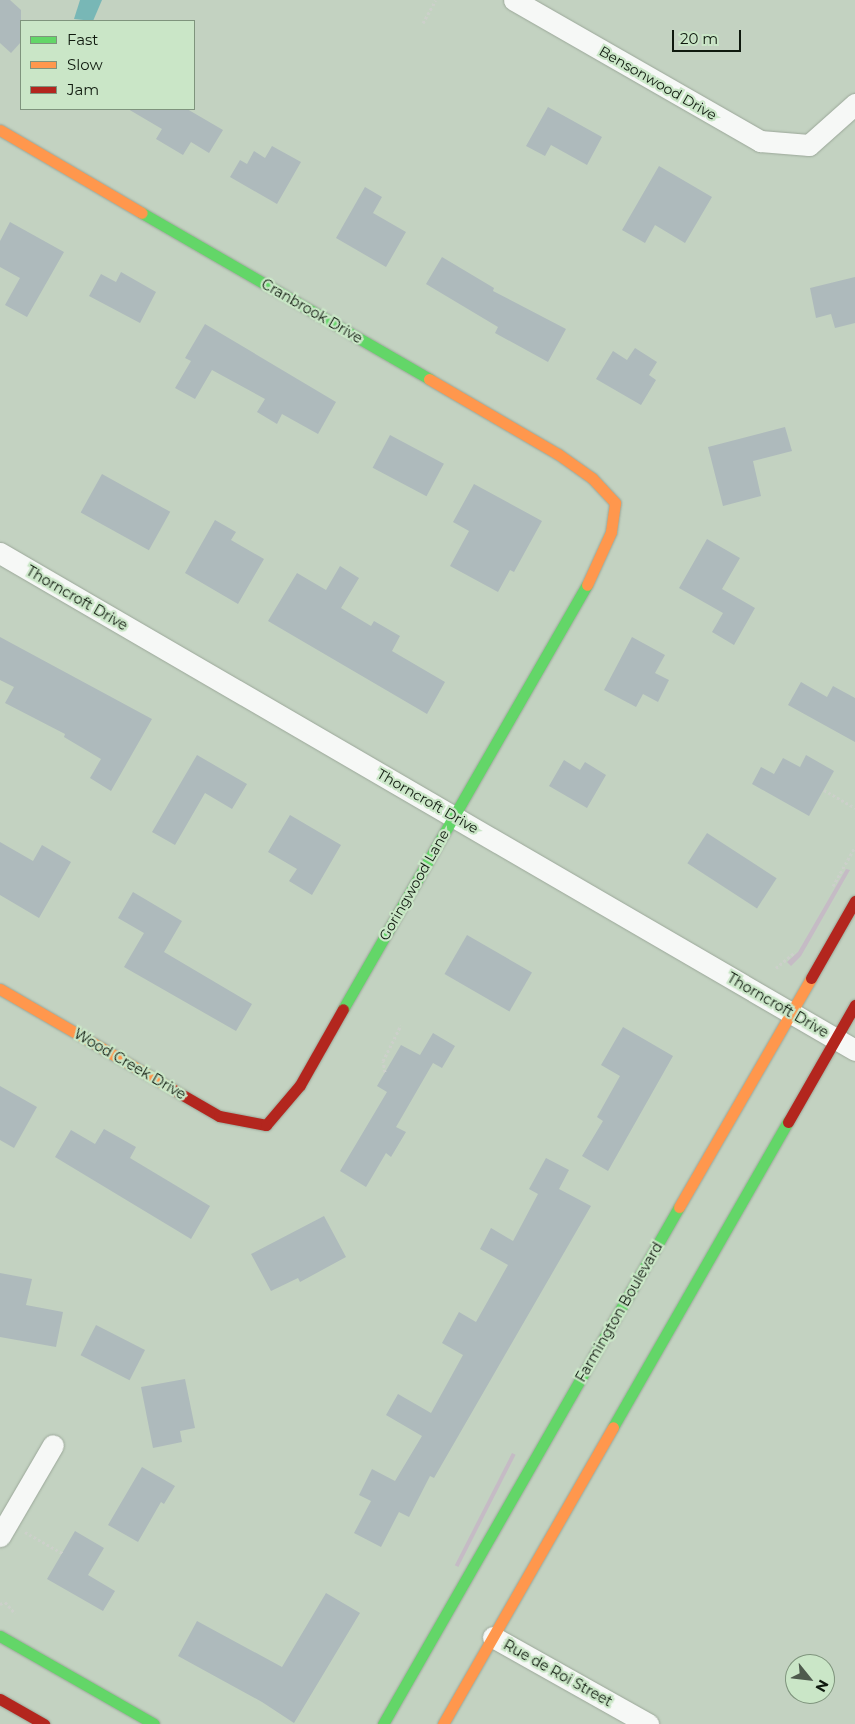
<!DOCTYPE html>
<style>
body{margin:0}
#map{position:relative;width:855px;height:1724px;overflow:hidden;background:#c3d2c1;font-family:Montserrat,sans-serif}
div>[style]{position:absolute}
.green>*{inset:0;background:#c5bbc5;transform-origin:0 0}
.water>*{inset:0;background:#78b7b6}
.building>*{inset:0;background:#aebabc;transform-origin:0 0}
.path>*{height:3px;margin-top:-1.5px;transform-origin:0;background:repeating-linear-gradient(90deg,#ccd0ca 0 2.5px,transparent 0 5px)}
.roads{filter:drop-shadow(0 0 1px #9ba799) drop-shadow(0 0 1px #9ba799)}
.street>*{height:21px;margin:-10.5px;padding:0 10.5px;transform-origin:10.5px;border-radius:10.5px;background:#f6f8f6}
.fast>*{height:11px;margin:-5.5px;padding:0 5.5px;transform-origin:5.5px;border-radius:5.5px;background:#63d668}
.slow>*{height:11px;margin:-5.5px;padding:0 5.5px;transform-origin:5.5px;border-radius:5.5px;background:#ff974d}
.jam>*{height:11px;margin:-5.5px;padding:0 5.5px;transform-origin:5.5px;border-radius:5.5px;background:#b3261e}
span{translate:-50% -50%;white-space:nowrap;text-align:center;line-height:1.15;-webkit-text-stroke:4.5px #cae6c7;paint-order:stroke}
.street-label{font-size:14px;color:#0f190e}
.legend{position:absolute;left:20px;top:20px;width:175px;height:90px;box-sizing:border-box;background:#cae6c7;border:1px solid #7f947d;margin:0;padding:6px 9px;list-style:none;font-size:15px;color:#0f190e}
.legend li{display:flex;align-items:center;gap:10px;height:25px}
.legend b{width:25px;border:1px solid #7f947d}
.north{position:absolute;left:785px;top:1654px;width:50px;height:50px;box-sizing:border-box;background:#cae6c7;border:1px solid #7f947d;border-radius:50%;rotate:119deg;font-size:14px;font-weight:700;line-height:20px;text-align:center;color:#0f190e}
.north::after{content:'';display:block;margin:auto;width:18px;height:22px;background:#4e5a4d;clip-path:polygon(50% 0,100% 100%,50% 72%,0 100%)}
.scale{position:absolute;left:672px;top:30px;width:69px;height:22px;box-sizing:border-box;border:2px solid #0f190e;border-top:0;padding-left:6px;font-size:15px;line-height:18px;white-space:nowrap;color:#0f190e;-webkit-text-stroke:4px #cae6c7;paint-order:stroke}
</style>
<div id="map">
<div class="green">
<div style="clip-path:polygon(846px 869px,850px 870px,801px 956px,791px 966px,787px 962px,798px 952px)"></div>
<div style="left:512px;top:1453px;width:4px;height:126px;rotate:27deg"></div>
</div>
<div class="water">
<div style="clip-path:polygon(80px 0,102px 0,93px 21px,74px 19px)"></div>
</div>
<div class="building">
<div style="clip-path:polygon(0 0,10px 0,21px 10px,21px 42px,11px 53px,0 43px)"></div>
<div style="clip-path:polygon(548px 107px,602px 137px,587px 165px,551px 145px,545px 156px,526px 146px)"></div>
<div style="clip-path:polygon(128px 109px,187px 109px,223px 130px,209px 153px,191px 142px,183px 155px,156px 139px,162px 129px)"></div>
<div style="clip-path:polygon(272px 146px,301px 162px,277px 204px,230px 177px,240px 160px,247px 164px,254px 151px,265px 158px)"></div>
<div style="clip-path:polygon(659px 166px,712px 197px,685px 243px,655px 225px,645px 243px,622px 230px)"></div>
<div style="clip-path:polygon(365px 187px,382px 197px,373px 213px,406px 232px,386px 267px,336px 238px)"></div>
<div style="clip-path:polygon(10px 222px,64px 252px,27px 317px,5px 305px,20px 278px,0 267px,0 241px)"></div>
<div style="clip-path:polygon(442px 257px,494px 288px,493px 291px,566px 329px,548px 362px,495px 333px,498px 327px,426px 284px)"></div>
<div style="clip-path:polygon(121px 272px,156px 292px,140px 323px,89px 296px,101px 274px,116px 282px)"></div>
<div style="clip-path:polygon(855px 277px,855px 323px,835px 328px,831px 314px,816px 318px,810px 288px)"></div>
<div style="clip-path:polygon(205px 324px,336px 402px,318px 434px,282px 414px,277px 424px,257px 412px,265px 399px,212px 370px,195px 399px,175px 388px,191px 361px,185px 358px)"></div>
<div style="clip-path:polygon(635px 348px,657px 362px,649px 375px,656px 380px,641px 405px,596px 379px,613px 351px,627px 360px)"></div>
<div style="clip-path:polygon(785px 427px,792px 451px,753px 461px,761px 496px,723px 506px,708px 447px)"></div>
<div style="left:390px;top:435px;width:61px;height:37px;rotate:28deg"></div>
<div style="left:102px;top:474px;width:78px;height:44px;rotate:29deg"></div>
<div style="clip-path:polygon(474px 484px,542px 521px,514px 572px,510px 570px,498px 592px,450px 566px,469px 531px,453px 522px)"></div>
<div style="clip-path:polygon(215px 520px,236px 532px,231px 540px,264px 559px,238px 604px,185px 573px)"></div>
<div style="clip-path:polygon(707px 539px,740px 558px,722px 589px,755px 608px,734px 645px,712px 632px,723px 613px,679px 588px)"></div>
<div style="clip-path:polygon(340px 566px,359px 578px,341px 608px,371px 626px,374px 621px,400px 636px,392px 651px,445px 682px,427px 714px,268px 621px,297px 573px,326px 590px)"></div>
<div style="clip-path:polygon(0 637px,152px 719px,111px 791px,90px 778px,101px 759px,64px 737px,65px 734px,5px 703px,14px 687px,0 680px)"></div>
<div style="clip-path:polygon(632px 637px,665px 655px,655px 673px,669px 680px,658px 702px,643px 694px,636px 707px,604px 690px)"></div>
<div style="clip-path:polygon(801px 682px,827px 697px,833px 686px,855px 698px,855px 742px,788px 705px)"></div>
<div style="clip-path:polygon(197px 755px,247px 784px,232px 809px,205px 793px,175px 845px,152px 832px)"></div>
<div style="clip-path:polygon(806px 755px,834px 771px,809px 816px,752px 784px,761px 767px,774px 774px,783px 758px,800px 767px)"></div>
<div style="clip-path:polygon(564px 760px,580px 770px,585px 762px,606px 775px,587px 808px,549px 786px)"></div>
<div style="clip-path:polygon(290px 815px,341px 845px,312px 895px,289px 881px,297px 869px,268px 852px)"></div>
<div style="left:707px;top:833px;width:83px;height:36px;rotate:33deg"></div>
<div style="clip-path:polygon(0 842px,33px 861px,42px 845px,71px 862px,39px 918px,0 895px)"></div>
<div style="clip-path:polygon(133px 892px,182px 921px,164px 952px,252px 1004px,236px 1031px,124px 967px,144px 933px,118px 918px)"></div>
<div style="left:467px;top:935px;width:75px;height:45px;rotate:30deg"></div>
<div style="clip-path:polygon(623px 1027px,673px 1056px,608px 1171px,582px 1156px,603px 1121px,597px 1117px,620px 1076px,601px 1065px)"></div>
<div style="clip-path:polygon(433px 1033px,455px 1046px,442px 1068px,433px 1063px,396px 1127px,406px 1132px,391px 1157px,386px 1153px,366px 1187px,340px 1171px,387px 1092px,377px 1086px,401px 1045px,420px 1055px)"></div>
<div style="clip-path:polygon(0 1086px,37px 1107px,14px 1148px,0 1140px)"></div>
<div style="clip-path:polygon(104px 1129px,136px 1147px,130px 1158px,210px 1206px,191px 1239px,55px 1157px,71px 1130px,95px 1144px)"></div>
<div style="clip-path:polygon(546px 1158px,569px 1170px,559px 1189px,591px 1206px,434px 1478px,430px 1476px,409px 1517px,399px 1512px,381px 1547px,354px 1533px,371px 1501px,359px 1495px,372px 1469px,395px 1481px,422px 1436px,386px 1415px,398px 1394px,431px 1413px,463px 1355px,442px 1343px,459px 1312px,476px 1322px,508px 1265px,480px 1249px,491px 1228px,513px 1241px,538px 1194px,529px 1189px)"></div>
<div style="clip-path:polygon(324px 1216px,346px 1257px,300px 1282px,298px 1278px,271px 1291px,251px 1254px)"></div>
<div style="clip-path:polygon(0 1273px,32px 1279px,26px 1305px,63px 1312px,56px 1347px,0 1337px)"></div>
<div style="left:96px;top:1325px;width:55px;height:34px;rotate:27deg"></div>
<div style="clip-path:polygon(185px 1379px,195px 1428px,180px 1431px,182px 1442px,153px 1448px,141px 1387px)"></div>
<div style="clip-path:polygon(142px 1467px,175px 1486px,164px 1504px,161px 1502px,138px 1542px,108px 1525px)"></div>
<div style="clip-path:polygon(75px 1531px,104px 1548px,88px 1575px,115px 1591px,103px 1611px,47px 1579px)"></div>
<div style="clip-path:polygon(326px 1593px,360px 1613px,294px 1723px,262px 1702px,178px 1656px,197px 1621px,282px 1667px)"></div>
</div>
<div class="path">
<div style="left:423px;top:23px;width:26px;rotate:-61deg"></div>
<div style="left:824px;top:790px;width:36px;rotate:30deg"></div>
<div style="left:833px;top:886px;width:45px;rotate:-60.6deg"></div>
<div style="left:776px;top:968px;width:25px;rotate:-40deg"></div>
<div style="left:385px;top:1072px;width:11px;rotate:-100deg"></div>
<div style="left:383px;top:1061px;width:40px;rotate:-63.4deg"></div>
<div style="left:25px;top:1532px;width:43px;rotate:29.6deg"></div>
<div style="left:0;top:1604px;width:5px;rotate:-22deg"></div>
<div style="left:5px;top:1602px;width:15px;rotate:48deg"></div>
</div>
<div class="roads">
<div class="street">
<div style="left:514px;top:0;width:284px;rotate:29.8deg"></div>
<div style="left:760px;top:141px;width:49px;rotate:4.7deg"></div>
<div style="left:809px;top:145px;width:62px;rotate:-41.7deg"></div>
<div style="left:0;top:553px;width:989px;rotate:30.17deg"></div>
<div style="left:0;top:1536px;width:105px;rotate:-59.8deg"></div>
<div style="left:493px;top:1637px;width:178px;rotate:29.3deg"></div>
</div>
<div class="fast">
<div style="left:142px;top:213px;width:332px;rotate:30deg"></div>
<div style="left:343px;top:1009px;width:489px;rotate:-60.1deg"></div>
<div style="left:613px;top:1427px;width:352px;rotate:-60.2deg"></div>
<div style="left:0;top:1636px;width:177px;rotate:29.7deg"></div>
<div style="left:383px;top:1724px;width:596px;rotate:-60.21deg"></div>
</div>
<div class="slow">
<div style="left:0;top:130px;width:164px;rotate:30.3deg"></div>
<div style="left:429px;top:379px;width:149px;rotate:30.2deg"></div>
<div style="left:558px;top:454px;width:42px;rotate:35.2deg"></div>
<div style="left:592px;top:478px;width:34px;rotate:47deg"></div>
<div style="left:615px;top:503px;width:29px;rotate:98deg"></div>
<div style="left:611px;top:532px;width:58px;rotate:114.4deg"></div>
<div style="left:0;top:989px;width:201px;rotate:30.1deg"></div>
<div style="left:679px;top:1207px;width:264px;rotate:-60deg"></div>
<div style="left:443px;top:1724px;width:342px;rotate:-60.2deg"></div>
</div>
<div class="jam">
<div style="left:811px;top:978px;width:89px;rotate:-60.3deg"></div>
<div style="left:174px;top:1090px;width:52px;rotate:30deg"></div>
<div style="left:219px;top:1116px;width:48px;rotate:10.8deg"></div>
<div style="left:266px;top:1125px;width:52px;rotate:-49.6deg"></div>
<div style="left:300px;top:1085px;width:87px;rotate:-60.5deg"></div>
<div style="left:788px;top:1122px;width:135px;rotate:-60.2deg"></div>
<div style="left:0;top:1699px;width:51px;rotate:29.6deg"></div>
</div>
</div>
<div class="street-label">
<span style="left:658px;top:83px;rotate:30deg">Bensonwood Drive</span>
<span style="left:312px;top:311px;rotate:30deg">Cranbrook Drive</span>
<span style="left:77px;top:598px;rotate:30deg">Thorncroft Drive</span>
<span style="left:428px;top:801px;rotate:30deg">Thorncroft Drive</span>
<span style="left:414px;top:885px;rotate:-60deg">Goringwood Lane</span>
<span style="left:778px;top:1005px;rotate:30deg">Thorncroft Drive</span>
<span style="left:130px;top:1064px;rotate:30deg">Wood Creek Drive</span>
<span style="left:619px;top:1312px;rotate:-60deg">Farmington Boulevard</span>
<span style="left:558px;top:1673px;rotate:29deg">Rue de Roi Street</span>
</div>
<ul class="legend">
<li><b style="height:6px;background:#63d668"></b>Fast</li>
<li><b style="height:6px;background:#ff974d"></b>Slow</li>
<li><b style="height:6px;background:#b3261e"></b>Jam</li>
</ul>
<div class="north">N</div>
<div class="scale">20 m</div>
</div>
